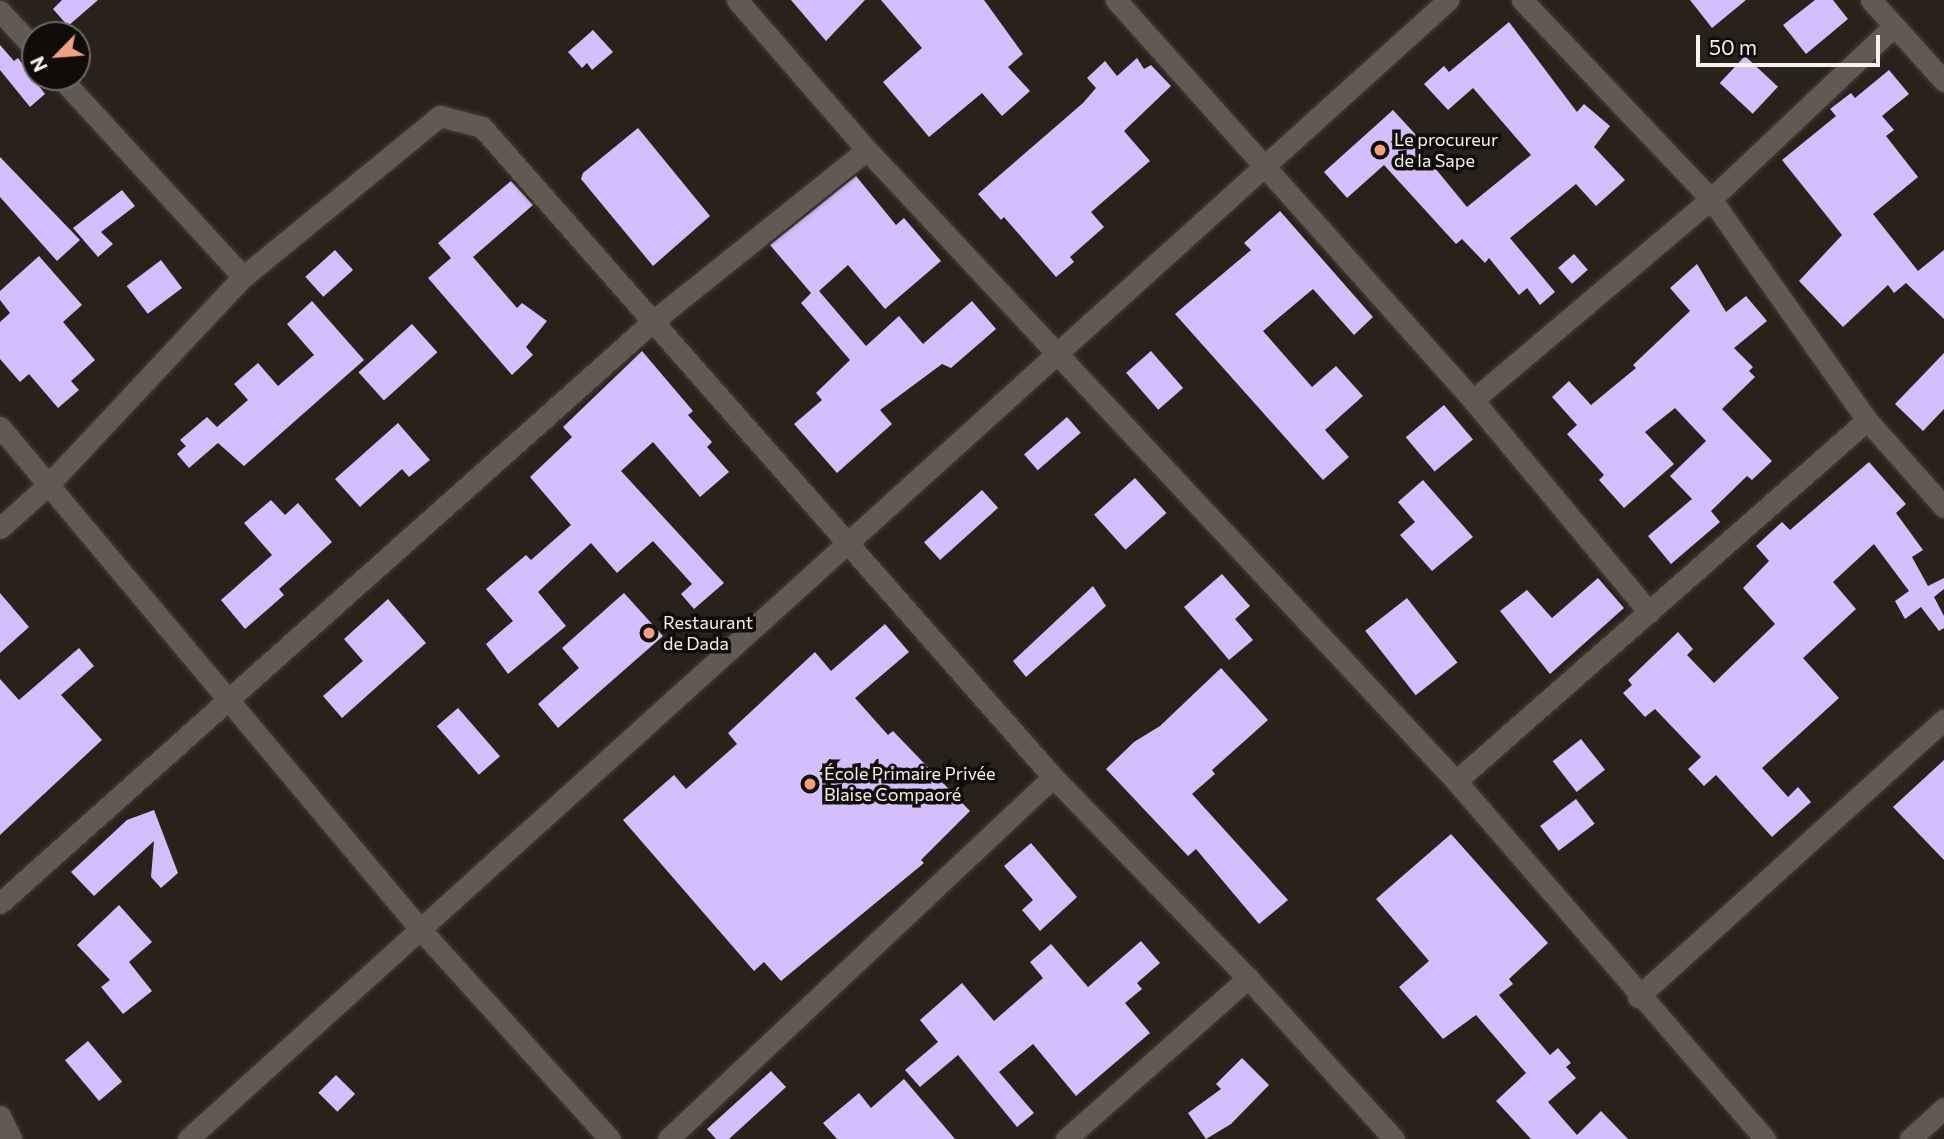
<!DOCTYPE html>
<meta charset="utf-8">
<style>
body{margin:0}
#map{position:relative;width:1944px;height:1139px;overflow:hidden;background:#29221b;font-family:Commissioner,sans-serif}
div>[style]{position:absolute}
.building>*{inset:0;background:#d5befe;transform-origin:0 0}
.roads{filter:drop-shadow(0 0 2px #443e39) drop-shadow(0 0 2px #443e39)}
.minor>*{height:21px;margin:-10.5px;padding:0 10.5px;transform-origin:10.5px;border-radius:10.5px;background:#625952}
.dots>*{width:19px;height:19px;translate:-50% -50%;box-sizing:border-box;border:4px solid #0f0c09;border-radius:50%}
span{translate:-50% -50%;white-space:nowrap;text-align:center;line-height:1.15;-webkit-text-stroke:7px #0f0c09;paint-order:stroke}
.poi-label{font-size:18px;color:#f7f2ed}
.left{translate:0 -50%;text-align:left}
.north{position:absolute;left:21px;top:21px;width:70px;height:70px;box-sizing:border-box;background:#0f0c09;border:2px solid #6c6864;border-radius:50%;rotate:245deg;font-size:19px;font-weight:700;line-height:28px;text-align:center;color:#f7f2ed}
.north::after{content:'';display:block;margin:auto;width:24px;height:32px;background:#f39f82;clip-path:polygon(50% 0,100% 100%,50% 72%,0 100%)}
.scale{position:absolute;left:1696px;top:35px;width:184px;height:32px;box-sizing:border-box;border:4px solid #f7f2ed;border-top:0;padding-left:9px;font-size:21px;line-height:24px;white-space:nowrap;color:#f7f2ed;-webkit-text-stroke:5px #0f0c09;paint-order:stroke}
</style>
<div id="map">
<div class="building">
<div style="clip-path:polygon(62px 0,98px 0,68px 26px,53px 9px)"></div>
<div style="clip-path:polygon(791px 0,865px 0,826px 41px)"></div>
<div style="clip-path:polygon(881px 0,984px 0,1023px 54px,1008px 67px,1030px 91px,1002px 116px,982px 93px,929px 137px,883px 82px,922px 48px)"></div>
<div style="clip-path:polygon(1690px 0,1746px 0,1712px 28px)"></div>
<div style="clip-path:polygon(1815px 0,1833px 0,1848px 19px,1806px 54px,1783px 25px)"></div>
<div style="clip-path:polygon(1509px 22px,1577px 112px,1584px 104px,1610px 126px,1594px 147px,1625px 180px,1596px 206px,1576px 184px,1510px 238px,1555px 292px,1540px 305px,1527px 288px,1519px 295px,1489px 258px,1485px 263px,1462px 239px,1456px 244px,1384px 165px,1347px 198px,1324px 172px,1393px 110px,1417px 136px,1412px 140px,1467px 207px,1531px 155px,1473px 88px,1448px 110px,1424px 84px,1444px 66px,1449px 72px)"></div>
<div style="clip-path:polygon(593px 30px,613px 52px,592px 70px,587px 63px,582px 68px,568px 52px)"></div>
<div style="clip-path:polygon(0 45px,14px 61px,18px 58px,45px 94px,30px 107px,0 70px)"></div>
<div style="left:1745px;top:56px;width:45px;height:37px;rotate:43deg"></div>
<div style="clip-path:polygon(1137px 58px,1144px 69px,1151px 65px,1171px 86px,1124px 131px,1150px 161px,1091px 212px,1104px 227px,1070px 257px,1074px 262px,1056px 277px,1004px 217px,1001px 220px,978px 194px,1083px 103px,1096px 88px,1087px 78px,1105px 61px,1117px 76px)"></div>
<div style="clip-path:polygon(1889px 70px,1909px 94px,1882px 116px,1894px 130px,1886px 136px,1918px 177px,1873px 214px,1918px 271px,1944px 250px,1944px 319px,1906px 283px,1894px 293px,1888px 285px,1843px 327px,1799px 281px,1842px 235px,1782px 160px,1836px 116px,1830px 109px,1851px 93px,1855px 98px)"></div>
<div style="clip-path:polygon(638px 128px,710px 216px,653px 266px,581px 179px,583px 173px)"></div>
<div style="clip-path:polygon(0 157px,80px 240px,57px 261px,0 197px)"></div>
<div style="clip-path:polygon(856px 176px,896px 225px,904px 218px,941px 261px,885px 309px,848px 265px,819px 291px,866px 346px,899px 316px,923px 344px,972px 301px,996px 329px,951px 368px,942px 364px,880px 410px,892px 424px,837px 473px,794px 424px,822px 400px,816px 393px,850px 360px,801px 303px,811px 293px,770px 245px)"></div>
<div style="clip-path:polygon(511px 181px,533px 205px,473px 257px,517px 308px,522px 303px,547px 321px,526px 347px,533px 355px,512px 375px,428px 278px,451px 258px,438px 243px)"></div>
<div style="clip-path:polygon(122px 190px,135px 206px,101px 232px,113px 244px,98px 257px,73px 228px)"></div>
<div style="clip-path:polygon(1280px 211px,1373px 317px,1354px 335px,1313px 289px,1263px 331px,1312px 387px,1336px 366px,1363px 396px,1325px 430px,1349px 457px,1323px 480px,1175px 314px,1251px 250px,1244px 243px)"></div>
<div style="left:335px;top:250px;width:27px;height:40px;rotate:48deg"></div>
<div style="left:1574px;top:254px;width:21px;height:21px;rotate:49deg"></div>
<div style="clip-path:polygon(39px 256px,82px 305px,63px 322px,95px 360px,71px 381px,79px 390px,58px 408px,29px 374px,20px 382px,0 359px,0 322px,10px 313px,0 300px,0 291px)"></div>
<div style="left:161px;top:260px;width:35px;height:43px;rotate:53deg"></div>
<div style="clip-path:polygon(1697px 264px,1726px 312px,1746px 296px,1767px 321px,1734px 348px,1753px 367px,1749px 371px,1755px 377px,1722px 409px,1772px 461px,1752px 480px,1747px 476px,1711px 511px,1720px 522px,1671px 564px,1648px 536px,1692px 499px,1670px 476px,1706px 441px,1675px 408px,1645px 432px,1674px 464px,1624px 508px,1599px 480px,1604px 475px,1567px 434px,1577px 425px,1552px 397px,1569px 381px,1591px 405px,1636px 368px,1633px 365px,1690px 311px,1670px 288px)"></div>
<div style="clip-path:polygon(312px 301px,364px 360px,244px 466px,218px 443px,189px 468px,177px 454px,186px 446px,180px 440px,207px 417px,217px 427px,248px 400px,234px 384px,258px 363px,278px 386px,314px 355px,287px 324px)"></div>
<div style="left:412px;top:324px;width:38px;height:72px;rotate:48deg"></div>
<div style="clip-path:polygon(642px 351px,693px 411px,688px 415px,712px 442px,707px 447px,729px 472px,700px 497px,653px 442px,621px 471px,724px 583px,694px 609px,681px 594px,692px 584px,653px 541px,617px 573px,591px 543px,538px 592px,566px 626px,508px 674px,486px 644px,513px 621px,486px 589px,526px 555px,531px 560px,571px 525px,530px 477px,572px 437px,563px 427px)"></div>
<div style="left:1151px;top:351px;width:49px;height:33px;rotate:49deg"></div>
<div style="clip-path:polygon(1944px 353px,1944px 409px,1923px 431px,1895px 404px)"></div>
<div style="left:1444px;top:405px;width:45px;height:50px;rotate:50deg"></div>
<div style="left:1067px;top:417px;width:21px;height:57px;rotate:49deg"></div>
<div style="clip-path:polygon(398px 423px,430px 460px,409px 477px,402px 469px,360px 507px,335px 479px)"></div>
<div style="clip-path:polygon(1869px 462px,1906px 504px,1896px 513px,1923px 550px,1912px 557px,1928px 586px,1944px 578px,1944px 589px,1934px 597px,1944px 616px,1944px 628px,1939px 631px,1921px 607px,1905px 619px,1895px 601px,1909px 591px,1874px 544px,1833px 582px,1856px 609px,1803px 658px,1839px 698px,1762px 768px,1788px 797px,1798px 787px,1811px 802px,1772px 837px,1716px 775px,1704px 786px,1688px 769px,1701px 757px,1655px 709px,1645px 717px,1623px 693px,1632px 685px,1628px 680px,1678px 632px,1693px 649px,1687px 655px,1714px 683px,1775px 624px,1743px 588px,1769px 561px,1756px 546px,1782px 522px,1790px 530px)"></div>
<div style="left:1135px;top:478px;width:47px;height:55px;rotate:48deg"></div>
<div style="clip-path:polygon(1423px 480px,1473px 537px,1432px 571px,1400px 535px,1415px 522px,1398px 502px)"></div>
<div style="left:982px;top:490px;width:24px;height:78px;rotate:48deg"></div>
<div style="clip-path:polygon(271px 500px,285px 515px,298px 503px,332px 542px,279px 589px,284px 595px,245px 629px,221px 600px,272px 555px,244px 523px)"></div>
<div style="clip-path:polygon(1222px 574px,1250px 606px,1235px 619px,1253px 640px,1229px 660px,1184px 607px)"></div>
<div style="clip-path:polygon(1598px 578px,1624px 608px,1550px 674px,1500px 611px,1527px 590px,1552px 618px)"></div>
<div style="clip-path:polygon(1093px 586px,1106px 606px,1026px 677px,1013px 661px)"></div>
<div style="clip-path:polygon(0 593px,29px 627px,0 653px)"></div>
<div style="clip-path:polygon(624px 593px,663px 636px,558px 728px,538px 704px,579px 668px,562px 648px)"></div>
<div style="left:1407px;top:598px;width:82px;height:53px;rotate:52deg"></div>
<div style="clip-path:polygon(388px 599px,426px 643px,342px 718px,323px 696px,363px 661px,344px 639px)"></div>
<div style="clip-path:polygon(885px 624px,909px 652px,855px 698px,888px 735px,893px 731px,970px 811px,921px 860px,924px 863px,781px 981px,764px 962px,754px 971px,623px 820px,674px 775px,686px 789px,737px 744px,728px 733px,815px 652px,831px 671px)"></div>
<div style="clip-path:polygon(79px 648px,94px 666px,61px 695px,102px 740px,0 835px,0 679px,19px 700px)"></div>
<div style="clip-path:polygon(1221px 668px,1268px 720px,1212px 770px,1215px 774px,1192px 794px,1288px 900px,1259px 924px,1196px 849px,1188px 856px,1106px 769px,1134px 742px,1160px 726px)"></div>
<div style="left:458px;top:708px;width:64px;height:28px;rotate:49deg"></div>
<div style="left:1581px;top:739px;width:39px;height:36px;rotate:52deg"></div>
<div style="clip-path:polygon(1944px 760px,1944px 860px,1893px 807px)"></div>
<div style="left:1576px;top:799px;width:31px;height:45px;rotate:53deg"></div>
<div style="clip-path:polygon(154px 810px,178px 873px,161px 888px,151px 877px,154px 841px,94px 896px,71px 872px,127px 820px)"></div>
<div style="clip-path:polygon(1451px 834px,1548px 943px,1509px 979px,1513px 984px,1499px 995px,1550px 1055px,1558px 1048px,1571px 1063px,1566px 1067px,1576px 1078px,1548px 1102px,1577px 1135px,1601px 1111px,1628px 1139px,1531px 1139px,1496px 1101px,1526px 1073px,1476px 1015px,1443px 1039px,1399px 987px,1429px 961px,1376px 899px)"></div>
<div style="clip-path:polygon(1031px 843px,1077px 897px,1040px 931px,1022px 910px,1033px 900px,1004px 866px)"></div>
<div style="clip-path:polygon(119px 905px,152px 942px,129px 962px,152px 991px,123px 1014px,101px 987px,110px 980px,77px 945px)"></div>
<div style="clip-path:polygon(1141px 941px,1160px 963px,1137px 983px,1142px 989px,1125px 1003px,1150px 1033px,1076px 1096px,1033px 1044px,999px 1072px,1034px 1113px,1017px 1127px,958px 1055px,920px 1087px,905px 1070px,938px 1042px,920px 1020px,962px 983px,994px 1021px,1043px 978px,1030px 962px,1051px 944px,1088px 987px)"></div>
<div style="left:88px;top:1041px;width:53px;height:30px;rotate:50deg"></div>
<div style="clip-path:polygon(1242px 1058px,1269px 1085px,1231px 1124px,1206px 1139px,1188px 1113px,1221px 1089px,1216px 1084px)"></div>
<div style="clip-path:polygon(771px 1071px,786px 1087px,729px 1139px,716px 1139px,707px 1129px)"></div>
<div style="left:336px;top:1075px;width:27px;height:25px;rotate:45deg"></div>
<div style="clip-path:polygon(904px 1079px,955px 1139px,837px 1139px,823px 1123px,859px 1093px,871px 1108px)"></div>
</div>
<div class="roads">
<div class="minor">
<div style="left:737px;top:0;width:198px;rotate:49.1deg"></div>
<div style="left:867px;top:150px;width:863px;rotate:46.97deg"></div>
<div style="left:1456px;top:781px;width:473px;rotate:49.2deg"></div>
<div style="left:1116px;top:0;width:536px;rotate:48.25deg"></div>
<div style="left:1473px;top:400px;width:276px;rotate:50.3deg"></div>
<div style="left:1522px;top:0;width:274px;rotate:46.5deg"></div>
<div style="left:1711px;top:199px;width:271px;rotate:54.8deg"></div>
<div style="left:1867px;top:420px;width:116px;rotate:48.5deg"></div>
<div style="left:1871px;top:0;width:109px;rotate:48deg"></div>
<div style="left:0;top:11px;width:52px;rotate:47.4deg"></div>
<div style="left:60px;top:77px;width:271px;rotate:47.5deg"></div>
<div style="left:1473px;top:400px;width:312px;rotate:-40.2deg"></div>
<div style="left:1711px;top:199px;width:252px;rotate:-43.4deg"></div>
<div style="left:0;top:427px;width:655px;rotate:50.08deg"></div>
<div style="left:420px;top:929px;width:283px;rotate:47.9deg"></div>
<div style="left:0;top:528px;width:66px;rotate:-41.9deg"></div>
<div style="left:49px;top:484px;width:284px;rotate:-46.9deg"></div>
<div style="left:243px;top:277px;width:254px;rotate:-39.3deg"></div>
<div style="left:440px;top:116px;width:43px;rotate:14.7deg"></div>
<div style="left:482px;top:127px;width:865px;rotate:48.7deg"></div>
<div style="left:1053px;top:777px;width:280px;rotate:45.9deg"></div>
<div style="left:1248px;top:978px;width:217px;rotate:47.8deg"></div>
<div style="left:1456px;top:781px;width:547px;rotate:-41.29deg"></div>
<div style="left:0;top:903px;width:873px;rotate:-41.7deg"></div>
<div style="left:652px;top:322px;width:275px;rotate:-38.7deg"></div>
<div style="left:1638px;top:997px;width:413px;rotate:-42.2deg"></div>
<div style="left:0;top:1116px;width:25px;rotate:64deg"></div>
<div style="left:188px;top:1139px;width:1699px;rotate:-42.11deg"></div>
<div style="left:668px;top:1139px;width:528px;rotate:-43.24deg"></div>
<div style="left:1066px;top:1139px;width:243px;rotate:-41.5deg"></div>
<div style="left:1910px;top:1139px;width:46px;rotate:-42.4deg"></div>
</div>
</div>
<div class="dots">
<div style="left:1380px;top:150px;background:#f39f82"></div>
<div style="left:649px;top:633px;background:#f39f82"></div>
<div style="left:810px;top:784px;background:#f39f82"></div>
</div>
<div class="poi-label">
<span class="left" style="left:1394px;top:150px">Le procureur<br>de la Sape</span>
<span class="left" style="left:663px;top:633px">Restaurant<br>de Dada</span>
<span class="left" style="left:824px;top:784px">École Primaire Privée<br>Blaise Compaoré</span>
</div>
<div class="north">N</div>
<div class="scale">50 m</div>
</div>
